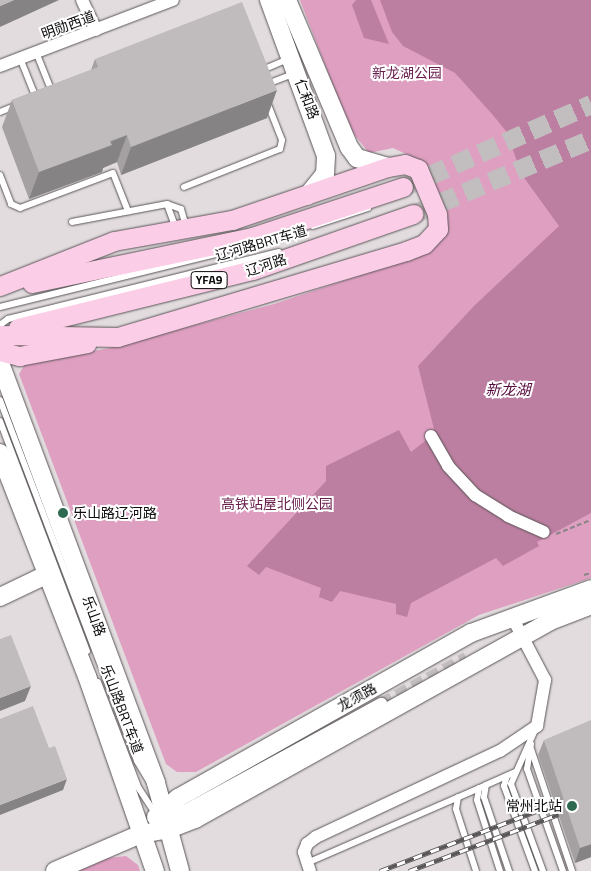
<!DOCTYPE html>
<meta charset="utf-8">
<style>
body{margin:0}
#map{position:relative;width:591px;height:871px;overflow:hidden;background:#e2dcdf;font-family:"Titillium Web","Noto Sans SC",sans-serif}
div>[style]{position:absolute}
.green>*{inset:0;background:#df9fc1}
.water>*{inset:0;background:#bd7fa1}
.street-tunnel>*{height:12px;margin-top:-6px;transform-origin:0;background:repeating-linear-gradient(90deg,#c2bdbf 0 12px,transparent 0 18px)}
.primary-tunnel>*{height:19px;margin-top:-9.5px;transform-origin:0;background:repeating-linear-gradient(90deg,#c2bdbf 0 19px,transparent 0 28px)}
.path>*{height:2px;margin-top:-1px;transform-origin:0;background:repeating-linear-gradient(90deg,#8a8688 0 5px,transparent 0 7.5px)}
.roads{filter:drop-shadow(0 0 1px #5a5557) drop-shadow(0 0 1px #5a5557)}
.lane>*{height:6px;margin:-3px;padding:0 3px;transform-origin:3px;border-radius:3px;background:#fff}
.street>*{height:12px;margin:-6px;padding:0 6px;transform-origin:6px;border-radius:6px;background:#fff}
.secondary>*{height:18px;margin:-9px;padding:0 9px;transform-origin:9px;border-radius:9px;background:#fff}
.primary>*{height:19px;margin:-9.5px;padding:0 9.5px;transform-origin:9.5px;border-radius:9.5px;background:#fccde6}
.rail>*{height:5px;margin-top:-2.5px;transform-origin:0;background:repeating-linear-gradient(90deg,#fff 0 9px,#595658 0 18px);box-sizing:border-box;border-block:1px solid #595658}
.wall>*{inset:0;background:#a5a1a3}
.shaded-wall>*{inset:0;background:#868384}
.building>*{inset:0;background:#c0bbbd}
.dots>*{width:14px;height:14px;translate:-50% -50%;box-sizing:border-box;border:2px solid #fff;border-radius:50%}
span{translate:-50% -50%;white-space:nowrap;text-align:center;line-height:1.15;-webkit-text-stroke:4px #fff;paint-order:stroke}
.shield-label span{padding:1px 4px;background:#fff;border:1px solid;border-radius:4px;-webkit-text-stroke-width:0}
.shield-label{font-size:12px;color:#0d0b0c;font-weight:700}
.street-label{font-size:14px;color:#0d0b0c}
.park-label{font-size:14px;color:#691e4d}
.poi-label{font-size:14px;color:#0d0b0c}
.left{translate:0 -50%;text-align:left}
.right{translate:-100% -50%;text-align:right}
.water-label{font-size:15px;color:#570b3d;font-style:italic}
</style>
<div id="map">
<div class="green">
<div style="clip-path:polygon(300px 0,591px 0,591px 578px,479px 615px,196px 772px,177px 772px,166px 764px,19px 374px,25px 364px,109px 348px,274px 304px,421px 255px,442px 239px,447px 225px,419px 160px,393px 148px,369px 153px,349px 128px)"></div>
<div style="clip-path:polygon(126px 856px,138px 865px,140px 871px,78px 871px,108px 858px)"></div>
</div>
<div class="water">
<div style="clip-path:polygon(356px 0,371px 0,389px 44px,364px 38px,352px 5px)"></div>
<div style="clip-path:polygon(380px 0,591px 0,591px 513px,537px 542px,539px 546px,503px 566px,496px 558px,411px 603px,407px 617px,396px 614px,396px 604px,340px 591px,332px 602px,319px 597px,321px 588px,266px 567px,259px 575px,247px 566px,326px 481px,326px 466px,399px 430px,411px 452px,435px 433px,418px 366px,474px 306px,559px 226px,522px 175px,506px 131px,492px 114px,455px 73px,403px 46px,392px 32px)"></div>
</div>
<div class="street-tunnel">
<div style="left:381px;top:704px;width:97px;rotate:-28.4deg"></div>
</div>
<div class="primary-tunnel">
<div style="left:403px;top:187px;width:206px;rotate:-23.8deg"></div>
<div style="left:413px;top:214px;width:193px;rotate:-22.8deg"></div>
</div>
<div class="path">
<div style="left:556px;top:534px;width:38px;rotate:-22deg"></div>
<div style="left:584px;top:575px;width:7px;rotate:-16deg"></div>
</div>
<div class="roads">
<div class="lane">
<div style="left:36px;top:52px;width:43px;rotate:68.2deg"></div>
<div style="left:20px;top:58px;width:43px;rotate:68.2deg"></div>
<div style="left:260px;top:71px;width:33px;rotate:-23deg"></div>
<div style="left:267px;top:84px;width:30px;rotate:-21deg"></div>
<div style="left:0;top:112px;width:16px;rotate:-22deg"></div>
<div style="left:0;top:175px;width:31px;rotate:69deg"></div>
<div style="left:11px;top:204px;width:10px;rotate:24deg"></div>
<div style="left:20px;top:208px;width:99px;rotate:-20.6deg"></div>
<div style="left:113px;top:173px;width:41px;rotate:68.5deg"></div>
<div style="left:184px;top:187px;width:103px;rotate:-21.6deg"></div>
<div style="left:280px;top:149px;width:9px;rotate:-77deg"></div>
<div style="left:282px;top:140px;width:41px;rotate:-111.5deg"></div>
<div style="left:167px;top:204px;width:27px;rotate:70deg"></div>
<div style="left:72px;top:222px;width:97px;rotate:-10.7deg"></div>
<div style="left:167px;top:204px;width:15px;rotate:20deg"></div>
<div style="left:181px;top:209px;width:19px;rotate:74deg"></div>
<div style="left:313px;top:226px;width:58px;rotate:-18.1deg"></div>
<div style="left:0;top:307px;width:221px;rotate:-13.8deg"></div>
<div style="left:0;top:325px;width:10px;rotate:-37deg"></div>
<div style="left:8px;top:319px;width:279px;rotate:-13.9deg"></div>
<div style="left:0;top:400px;width:386px;rotate:69.2deg"></div>
<div style="left:137px;top:761px;width:29px;rotate:59deg"></div>
<div style="left:0;top:421px;width:246px;rotate:69.3deg"></div>
<div style="left:98px;top:682px;width:112px;rotate:69.1deg"></div>
<div style="left:138px;top:787px;width:35px;rotate:57deg"></div>
<div style="left:535px;top:730px;width:59px;rotate:114deg"></div>
<div style="left:511px;top:784px;width:93px;rotate:69.8deg"></div>
<div style="left:531px;top:744px;width:25px;rotate:99deg"></div>
<div style="left:527px;top:769px;width:108px;rotate:70.6deg"></div>
<div style="left:531px;top:749px;width:129px;rotate:71.4deg"></div>
<div style="left:507px;top:776px;width:10px;rotate:107deg"></div>
<div style="left:504px;top:786px;width:90px;rotate:70deg"></div>
<div style="left:479px;top:788px;width:12px;rotate:99deg"></div>
<div style="left:477px;top:800px;width:75px;rotate:72.1deg"></div>
<div style="left:458px;top:797px;width:12px;rotate:99deg"></div>
<div style="left:456px;top:809px;width:65px;rotate:72.1deg"></div>
<div style="left:307px;top:863px;width:195px;rotate:-23.5deg"></div>
<div style="left:509px;top:871px;width:78px;rotate:-108.7deg"></div>
<div style="left:484px;top:797px;width:12px;rotate:-81deg"></div>
<div style="left:486px;top:785px;width:32px;rotate:-24deg"></div>
</div>
<div class="street">
<div style="left:82px;top:0;width:33px;rotate:65deg"></div>
<div style="left:0;top:66px;width:185px;rotate:-20.9deg"></div>
<div style="left:431px;top:436px;width:34px;rotate:60deg"></div>
<div style="left:448px;top:466px;width:40px;rotate:47deg"></div>
<div style="left:475px;top:495px;width:39px;rotate:32deg"></div>
<div style="left:508px;top:516px;width:39px;rotate:24deg"></div>
<div style="left:161px;top:824px;width:251px;rotate:-28.6deg"></div>
<div style="left:310px;top:871px;width:20px;rotate:-108deg"></div>
<div style="left:304px;top:852px;width:9px;rotate:-69deg"></div>
<div style="left:307px;top:844px;width:11px;rotate:-38deg"></div>
<div style="left:316px;top:837px;width:203px;rotate:-25.1deg"></div>
<div style="left:500px;top:751px;width:45px;rotate:-34deg"></div>
<div style="left:537px;top:726px;width:47px;rotate:-80.1deg"></div>
<div style="left:545px;top:680px;width:71px;rotate:-117.6deg"></div>
</div>
<div class="secondary">
<div style="left:269px;top:0;width:166px;rotate:69.9deg"></div>
<div style="left:326px;top:156px;width:18px;rotate:93deg"></div>
<div style="left:325px;top:174px;width:28px;rotate:129deg"></div>
<div style="left:287px;top:0;width:160px;rotate:67.1deg"></div>
<div style="left:349px;top:147px;width:14px;rotate:54deg"></div>
<div style="left:357px;top:158px;width:32px;rotate:16deg"></div>
<div style="left:0;top:363px;width:448px;rotate:69.6deg"></div>
<div style="left:156px;top:783px;width:91px;rotate:74.7deg"></div>
<div style="left:0;top:453px;width:239px;rotate:68.7deg"></div>
<div style="left:87px;top:676px;width:207px;rotate:70.8deg"></div>
<div style="left:0;top:597px;width:53px;rotate:-25.6deg"></div>
<div style="left:156px;top:817px;width:29px;rotate:-41deg"></div>
<div style="left:178px;top:798px;width:336px;rotate:-29.4deg"></div>
<div style="left:471px;top:633px;width:128px;rotate:-20.1deg"></div>
<div style="left:55px;top:871px;width:94px;rotate:-23.3deg"></div>
<div style="left:141px;top:834px;width:28px;rotate:-10deg"></div>
<div style="left:169px;top:829px;width:28px;rotate:-21deg"></div>
<div style="left:195px;top:819px;width:412px;rotate:-29.1deg"></div>
<div style="left:555px;top:619px;width:39px;rotate:-21deg"></div>
</div>
<div class="primary">
<div style="left:32px;top:283px;width:225px;rotate:-11.8deg"></div>
<div style="left:252px;top:237px;width:159px;rotate:-18.3deg"></div>
<div style="left:0;top:286px;width:123px;rotate:-21.5deg"></div>
<div style="left:114px;top:241px;width:120px;rotate:-10.1deg"></div>
<div style="left:232px;top:220px;width:165px;rotate:-18.8deg"></div>
<div style="left:388px;top:167px;width:17px;rotate:-10deg"></div>
<div style="left:405px;top:164px;width:14px;rotate:21deg"></div>
<div style="left:418px;top:169px;width:49px;rotate:67.1deg"></div>
<div style="left:437px;top:214px;width:15px;rotate:86deg"></div>
<div style="left:438px;top:229px;width:21px;rotate:133deg"></div>
<div style="left:424px;top:244px;width:19px;rotate:159deg"></div>
<div style="left:406px;top:251px;width:301px;rotate:163.4deg"></div>
<div style="left:118px;top:337px;width:118px;rotate:-179deg"></div>
<div style="left:18px;top:328px;width:242px;rotate:-13.9deg"></div>
<div style="left:253px;top:270px;width:170px;rotate:-19.3deg"></div>
<div style="left:0;top:351px;width:20px;rotate:15deg"></div>
<div style="left:19px;top:356px;width:69px;rotate:-10.8deg"></div>
</div>
</div>
<div class="rail">
<div style="left:380px;top:871px;width:226px;rotate:-21deg"></div>
<div style="left:409px;top:871px;width:195px;rotate:-20.8deg"></div>
</div>
<div class="wall">
<div style="clip-path:polygon(95px 59px,267px 118px,121px 175px,117px 162px,103px 168px,102px 172px,29px 199px,2px 127px,12px 100px,91px 70px)"></div>
<div style="clip-path:polygon(544px 740px,591px 857px,575px 863px,538px 755px)"></div>
</div>
<div class="shaded-wall">
<div style="clip-path:polygon(14px 0,59px 0,0 27px,0 6px)"></div>
<div style="clip-path:polygon(277px 90px,267px 118px,121px 175px,131px 147px)"></div>
<div style="clip-path:polygon(127px 135px,117px 162px,103px 168px,102px 172px,29px 199px,39px 172px)"></div>
<div style="clip-path:polygon(31px 686px,25px 701px,0 711px,0 698px)"></div>
<div style="clip-path:polygon(67px 779px,63px 790px,0 815px,0 805px)"></div>
<div style="clip-path:polygon(591px 844px,591px 857px,575px 863px,580px 848px)"></div>
</div>
<div class="building">
<div style="clip-path:polygon(0 0,14px 0,0 6px)"></div>
<div style="clip-path:polygon(242px 2px,277px 90px,131px 147px,127px 135px,110px 141px,112px 145px,39px 172px,12px 100px,98px 67px,95px 59px)"></div>
<div style="clip-path:polygon(11px 635px,31px 686px,0 698px,0 639px)"></div>
<div style="clip-path:polygon(33px 706px,49px 748px,55px 746px,67px 779px,0 805px,0 719px)"></div>
<div style="clip-path:polygon(591px 720px,591px 844px,580px 848px,544px 740px)"></div>
</div>
<div class="dots">
<div style="left:63px;top:513px;background:#2e6952"></div>
<div style="left:572px;top:806px;background:#2e6952"></div>
</div>
<div class="shield-label">
<span style="left:209px;top:280px">YFA9</span>
</div>
<div class="street-label">
<span style="left:68px;top:25px;rotate:-20deg">明勋西道</span>
<span style="left:307px;top:99px;rotate:69deg">仁和路</span>
<span style="left:261px;top:243px;rotate:-16deg">辽河路BRT车道</span>
<span style="left:266px;top:265px;rotate:-18deg">辽河路</span>
<span style="left:94px;top:616px;rotate:70deg">乐山路</span>
<span style="left:357px;top:697px;rotate:-29deg">龙须路</span>
<span style="left:122px;top:709px;rotate:69deg">乐山路BRT车道</span>
</div>
<div class="park-label">
<span style="left:407px;top:73px">新龙湖公园</span>
<span style="left:277px;top:504px">高铁站屋北侧公园</span>
</div>
<div class="poi-label">
<span class="left" style="left:73px;top:513px">乐山路辽河路</span>
<span class="right" style="left:562px;top:806px">常州北站</span>
</div>
<div class="water-label">
<span style="left:508px;top:390px">新龙湖</span>
</div>
</div>
